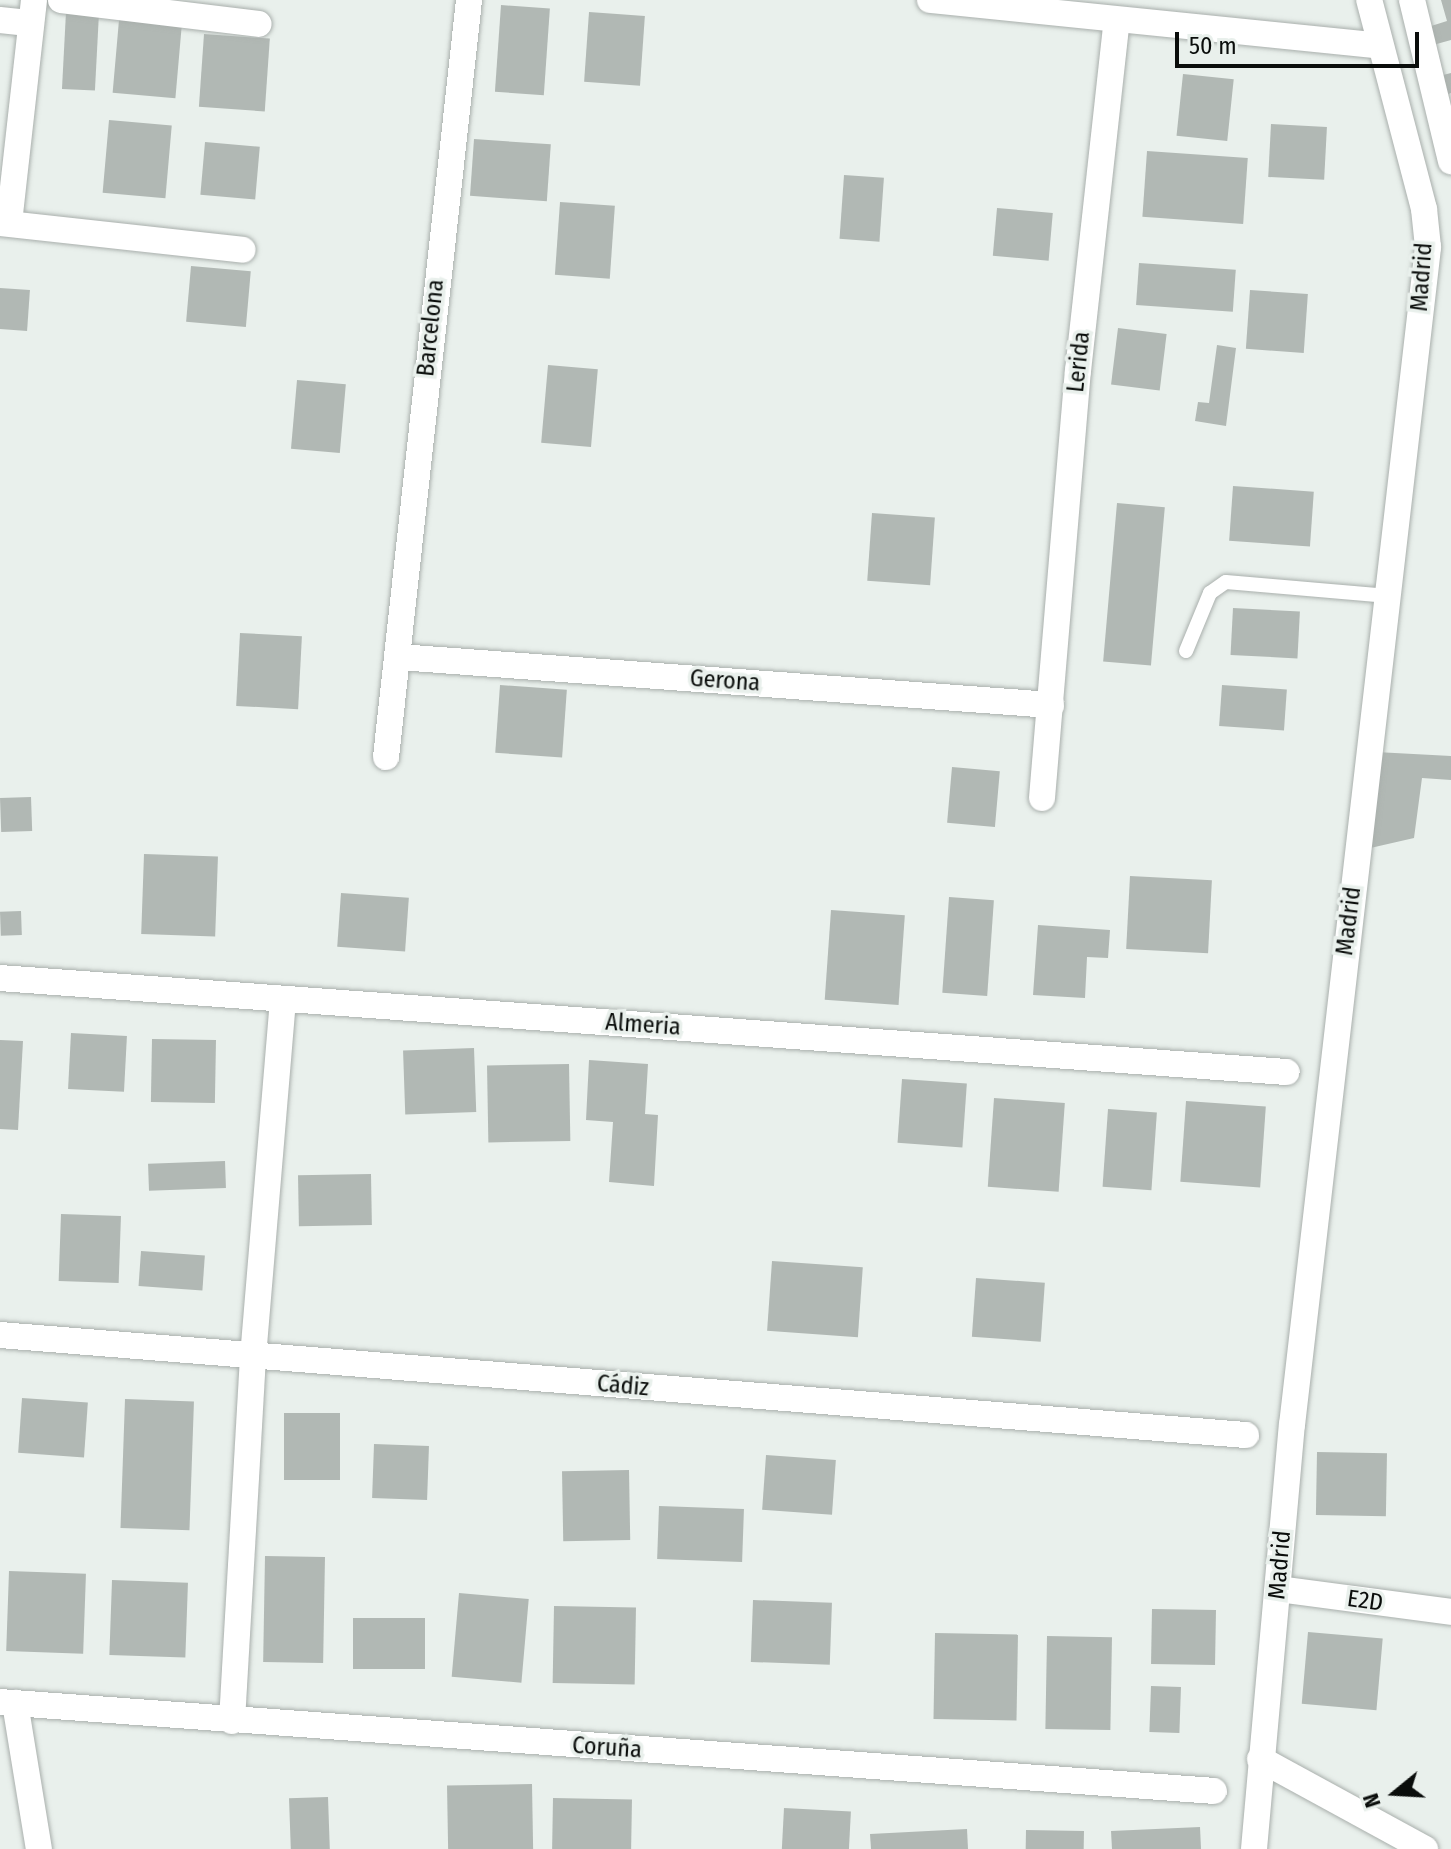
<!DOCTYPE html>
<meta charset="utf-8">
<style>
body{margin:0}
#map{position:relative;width:1451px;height:1849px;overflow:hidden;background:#e9f0ec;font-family:"Fira Sans Condensed",sans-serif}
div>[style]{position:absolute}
.building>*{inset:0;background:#b1b8b4;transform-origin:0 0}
.roads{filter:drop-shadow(0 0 2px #a9afac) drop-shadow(0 0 2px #a9afac)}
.service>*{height:14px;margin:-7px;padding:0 7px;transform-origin:7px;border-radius:7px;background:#fff}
.minor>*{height:26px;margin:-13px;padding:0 13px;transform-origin:13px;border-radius:13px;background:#fff}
span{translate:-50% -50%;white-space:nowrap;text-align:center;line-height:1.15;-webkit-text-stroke:7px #e9f0ec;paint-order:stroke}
.street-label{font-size:24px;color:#0a0d0b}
.north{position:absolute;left:1355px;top:1753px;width:80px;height:80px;-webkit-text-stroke:6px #e9f0ec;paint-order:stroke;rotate:252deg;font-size:22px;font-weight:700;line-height:32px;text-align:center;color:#0a0d0b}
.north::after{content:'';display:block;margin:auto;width:28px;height:36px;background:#0a0d0b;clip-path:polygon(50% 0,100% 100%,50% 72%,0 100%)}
.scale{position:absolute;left:1175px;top:32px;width:244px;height:36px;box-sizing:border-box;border:4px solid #0a0d0b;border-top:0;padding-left:10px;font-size:24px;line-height:28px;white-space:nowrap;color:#0a0d0b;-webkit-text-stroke:6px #e9f0ec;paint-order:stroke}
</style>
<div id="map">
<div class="building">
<div style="clip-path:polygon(1441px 0,1451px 0,1451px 40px,1433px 45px,1428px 27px,1447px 21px)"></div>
<div style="left:501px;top:5px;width:49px;height:87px;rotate:4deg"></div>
<div style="left:66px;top:12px;width:33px;height:77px;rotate:3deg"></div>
<div style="left:589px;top:12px;width:56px;height:70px;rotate:4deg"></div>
<div style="left:119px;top:20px;width:63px;height:73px;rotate:5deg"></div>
<div style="left:204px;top:34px;width:66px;height:73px;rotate:4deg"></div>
<div style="clip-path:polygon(1451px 73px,1451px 93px,1445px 95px,1439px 76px)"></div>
<div style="left:1183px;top:74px;width:51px;height:62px;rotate:6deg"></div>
<div style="left:109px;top:120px;width:63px;height:73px;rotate:5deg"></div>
<div style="left:1271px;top:124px;width:56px;height:53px;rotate:3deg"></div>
<div style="left:474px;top:139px;width:77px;height:57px;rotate:4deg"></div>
<div style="left:205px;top:142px;width:55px;height:53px;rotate:5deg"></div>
<div style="left:1147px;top:151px;width:101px;height:66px;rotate:4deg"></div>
<div style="left:844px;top:175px;width:40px;height:64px;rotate:4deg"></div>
<div style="left:560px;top:202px;width:55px;height:73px;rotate:4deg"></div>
<div style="left:997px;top:208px;width:56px;height:48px;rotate:5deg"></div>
<div style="left:1139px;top:263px;width:97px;height:42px;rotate:4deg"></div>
<div style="left:191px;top:266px;width:60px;height:56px;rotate:5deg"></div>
<div style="left:0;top:288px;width:30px;height:41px;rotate:4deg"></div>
<div style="left:1250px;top:290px;width:58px;height:59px;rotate:4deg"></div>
<div style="left:1118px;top:328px;width:49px;height:57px;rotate:7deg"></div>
<div style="clip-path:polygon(1217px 345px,1236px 348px,1226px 426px,1195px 421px,1198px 402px,1209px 403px)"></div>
<div style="left:548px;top:365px;width:50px;height:78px;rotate:5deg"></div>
<div style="left:297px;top:380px;width:49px;height:69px;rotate:5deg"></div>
<div style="left:1233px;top:486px;width:81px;height:55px;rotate:4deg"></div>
<div style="left:1117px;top:503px;width:48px;height:159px;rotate:5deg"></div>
<div style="left:872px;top:513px;width:63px;height:68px;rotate:4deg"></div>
<div style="left:1233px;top:608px;width:67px;height:47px;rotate:3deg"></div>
<div style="left:240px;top:633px;width:62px;height:73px;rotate:3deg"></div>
<div style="left:500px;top:685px;width:67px;height:68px;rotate:4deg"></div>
<div style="left:1222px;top:685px;width:65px;height:41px;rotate:4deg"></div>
<div style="clip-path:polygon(1376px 752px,1451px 756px,1451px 780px,1422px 778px,1414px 838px,1366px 849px)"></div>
<div style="left:952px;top:767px;width:48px;height:56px;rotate:5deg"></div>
<div style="left:31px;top:797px;width:34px;height:31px;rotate:88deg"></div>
<div style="left:144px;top:854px;width:74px;height:80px;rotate:2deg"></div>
<div style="left:1130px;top:876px;width:82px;height:73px;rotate:3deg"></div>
<div style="left:341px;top:893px;width:68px;height:54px;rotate:4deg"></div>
<div style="left:949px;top:897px;width:45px;height:96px;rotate:4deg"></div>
<div style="left:831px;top:910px;width:74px;height:90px;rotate:4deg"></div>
<div style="left:21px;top:911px;width:24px;height:21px;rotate:88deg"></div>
<div style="clip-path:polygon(1038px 925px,1110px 930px,1108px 958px,1087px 957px,1085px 998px,1033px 995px)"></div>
<div style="left:71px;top:1033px;width:56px;height:56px;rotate:3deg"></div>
<div style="left:152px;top:1039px;width:64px;height:63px;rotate:1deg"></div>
<div style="clip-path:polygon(0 1040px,23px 1041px,18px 1130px,0 1129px)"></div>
<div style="left:474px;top:1048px;width:64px;height:71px;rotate:88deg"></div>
<div style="clip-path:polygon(589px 1060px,648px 1064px,645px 1114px,658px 1115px,654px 1186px,609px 1182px,613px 1122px,586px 1120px)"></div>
<div style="left:569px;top:1064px;width:77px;height:82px;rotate:89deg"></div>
<div style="left:902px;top:1079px;width:65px;height:64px;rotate:4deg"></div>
<div style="left:994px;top:1098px;width:71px;height:89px;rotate:4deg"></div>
<div style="left:1186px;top:1101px;width:80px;height:81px;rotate:4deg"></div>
<div style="left:1108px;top:1109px;width:49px;height:78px;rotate:4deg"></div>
<div style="left:225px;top:1161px;width:27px;height:77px;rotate:88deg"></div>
<div style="left:371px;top:1174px;width:51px;height:73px;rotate:89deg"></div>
<div style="left:61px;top:1214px;width:60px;height:67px;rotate:2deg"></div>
<div style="left:141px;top:1251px;width:64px;height:35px;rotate:4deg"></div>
<div style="left:772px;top:1261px;width:91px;height:70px;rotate:4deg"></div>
<div style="left:976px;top:1278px;width:69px;height:59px;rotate:4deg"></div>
<div style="left:22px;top:1398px;width:66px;height:55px;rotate:4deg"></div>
<div style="left:125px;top:1399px;width:69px;height:129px;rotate:2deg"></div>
<div style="left:284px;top:1413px;width:56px;height:67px"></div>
<div style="left:374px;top:1444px;width:55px;height:54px;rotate:2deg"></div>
<div style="left:1317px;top:1452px;width:70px;height:63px;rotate:1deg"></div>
<div style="left:766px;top:1455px;width:70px;height:55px;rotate:4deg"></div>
<div style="left:629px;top:1470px;width:70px;height:67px;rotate:89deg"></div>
<div style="left:659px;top:1506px;width:85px;height:53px;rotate:2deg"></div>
<div style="left:265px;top:1556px;width:60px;height:106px;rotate:1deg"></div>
<div style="left:9px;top:1571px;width:77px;height:80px;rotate:2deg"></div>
<div style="left:112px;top:1580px;width:76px;height:75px;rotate:2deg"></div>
<div style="left:459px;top:1593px;width:70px;height:84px;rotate:5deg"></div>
<div style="left:753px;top:1600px;width:79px;height:62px;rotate:2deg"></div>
<div style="left:554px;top:1606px;width:82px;height:77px;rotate:1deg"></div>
<div style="left:1152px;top:1609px;width:64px;height:55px;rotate:1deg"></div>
<div style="left:353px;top:1618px;width:72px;height:51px"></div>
<div style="left:1308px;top:1632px;width:75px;height:72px;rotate:5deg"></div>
<div style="left:935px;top:1633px;width:83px;height:86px;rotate:1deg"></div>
<div style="left:1047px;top:1636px;width:65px;height:93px;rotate:1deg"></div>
<div style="left:1151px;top:1686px;width:30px;height:46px;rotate:2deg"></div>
<div style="left:532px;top:1784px;width:65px;height:85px;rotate:89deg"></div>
<div style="left:328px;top:1797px;width:52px;height:39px;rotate:88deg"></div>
<div style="left:553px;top:1798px;width:79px;height:51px;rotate:1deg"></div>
<div style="left:784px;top:1808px;width:67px;height:41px;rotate:3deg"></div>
<div style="clip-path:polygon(1200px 1827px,1201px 1849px,1112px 1849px,1111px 1831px)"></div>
<div style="clip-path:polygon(967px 1829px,968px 1849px,871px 1849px,870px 1834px)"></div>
<div style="left:1026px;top:1830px;width:58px;height:19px;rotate:1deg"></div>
</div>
<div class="roads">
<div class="service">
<div style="left:1186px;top:651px;width:63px;rotate:-67.5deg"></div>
<div style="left:1210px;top:593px;width:19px;rotate:-35deg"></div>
<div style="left:1226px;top:582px;width:163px;rotate:4.9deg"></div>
</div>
<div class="minor">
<div style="left:61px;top:0;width:199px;rotate:6.9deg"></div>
<div style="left:930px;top:0;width:451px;rotate:5.8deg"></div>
<div style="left:1412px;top:0;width:166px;rotate:76.4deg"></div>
<div style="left:0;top:20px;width:31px;rotate:6deg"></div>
<div style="left:0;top:223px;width:244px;rotate:6.3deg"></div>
<div style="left:9px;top:223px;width:224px;rotate:-83.6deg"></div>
<div style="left:399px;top:657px;width:654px;rotate:4.21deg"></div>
<div style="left:386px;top:757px;width:762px;rotate:-83.74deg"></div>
<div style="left:1042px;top:798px;width:429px;rotate:-85.2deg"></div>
<div style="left:1078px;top:371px;width:353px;rotate:-83.7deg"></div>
<div style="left:0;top:978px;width:1290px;rotate:4.18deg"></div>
<div style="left:0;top:1335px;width:1250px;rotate:4.59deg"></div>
<div style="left:1279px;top:1589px;width:174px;rotate:7.6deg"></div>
<div style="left:0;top:1702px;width:1217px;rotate:4.19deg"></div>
<div style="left:15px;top:1703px;width:148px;rotate:80.7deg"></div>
<div style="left:232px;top:1721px;width:365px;rotate:-86.7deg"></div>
<div style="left:253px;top:1357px;width:359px;rotate:-85.2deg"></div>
<div style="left:1260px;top:1759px;width:188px;rotate:28.6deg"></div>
<div style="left:1254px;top:1849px;width:426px;rotate:-84.9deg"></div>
<div style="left:1292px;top:1425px;width:1186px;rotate:-83.41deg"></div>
<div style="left:1428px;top:247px;width:38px;rotate:-96deg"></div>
<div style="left:1424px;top:209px;width:216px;rotate:-104.7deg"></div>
</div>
</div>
<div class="street-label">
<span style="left:1422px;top:277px;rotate:-86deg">Madrid</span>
<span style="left:431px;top:328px;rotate:-84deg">Barcelona</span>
<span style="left:1079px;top:362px;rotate:-84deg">Lerida</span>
<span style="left:725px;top:681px;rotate:4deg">Gerona</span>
<span style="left:1349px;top:921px;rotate:-83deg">Madrid</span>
<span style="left:643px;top:1025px;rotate:4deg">Almeria</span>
<span style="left:623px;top:1386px;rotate:5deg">Cádiz</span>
<span style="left:1280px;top:1565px;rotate:-85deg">Madrid</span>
<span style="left:1365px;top:1601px;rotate:8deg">E2D</span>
<span style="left:607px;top:1748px;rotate:4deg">Coruña</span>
</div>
<div class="north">N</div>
<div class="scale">50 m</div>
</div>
